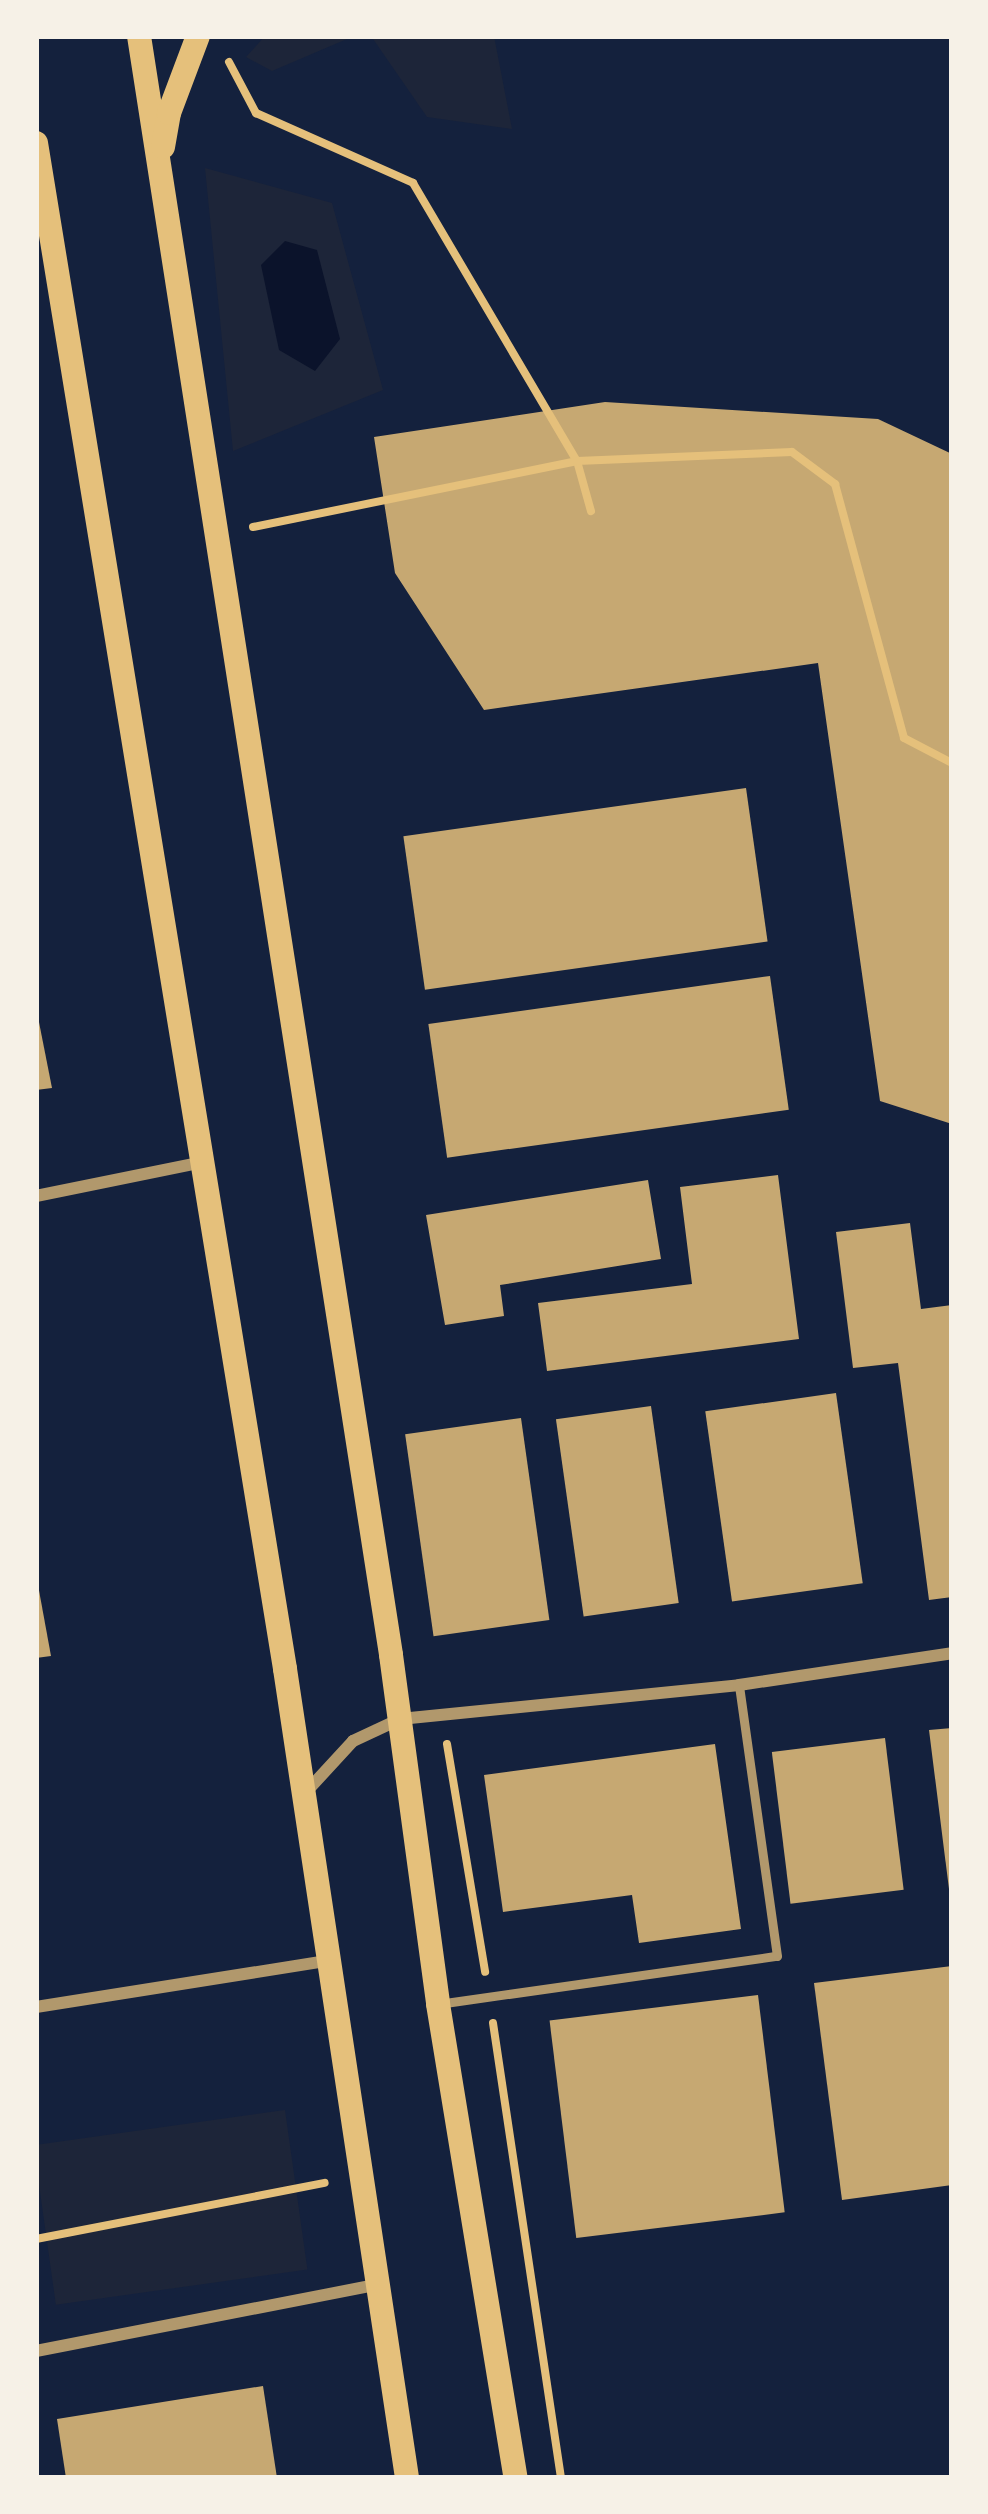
<!DOCTYPE html>
<style>
body{margin:0}
#map{position:relative;width:988px;height:2514px;overflow:hidden;background:#14213d;font-family:Barlow,sans-serif}
div>[style]{position:absolute}
.green>*{inset:0;background:#1d2539;transform-origin:0 0}
.water>*{inset:0;background:#0b132b}
.building>*{inset:0;background:#c6a872;transform-origin:0 0}
.path>*{height:8px;margin:-4px;padding:0 4px;transform-origin:4px;border-radius:4px;background:#e5c07b}
.service>*{height:9px;margin:-4.5px;padding:0 4.5px;transform-origin:4.5px;border-radius:4.5px;background:#b1986c}
.minor>*{height:12px;margin:-6px;padding:0 6px;transform-origin:6px;border-radius:6px;background:#b1986c}
.secondary>*{height:24px;margin:-12px;padding:0 12px;transform-origin:12px;border-radius:12px;background:#e5c07b}
span{translate:-50% -50%;white-space:nowrap;text-align:center;line-height:1.15;-webkit-text-stroke:12px #f6f1e7;paint-order:stroke}
.frame{position:absolute;inset:0;border:39px solid #f6f1e7;pointer-events:none}
</style>
<div id="map">
<div class="green">
<div style="clip-path:polygon(265px 36px,354px 36px,272px 71px,246px 57px)"></div>
<div style="clip-path:polygon(371px 36px,494px 36px,512px 129px,427px 117px)"></div>
<div style="clip-path:polygon(205px 168px,332px 203px,383px 390px,233px 451px)"></div>
<div style="left:285px;top:2110px;width:161px;height:254px;rotate:82deg"></div>
</div>
<div class="water">
<div style="clip-path:polygon(285px 241px,317px 250px,340px 339px,315px 371px,279px 350px,261px 265px)"></div>
</div>
<div class="building">
<div style="clip-path:polygon(605px 402px,878px 419px,952px 454px,952px 1124px,880px 1101px,818px 663px,484px 710px,395px 573px,374px 437px)"></div>
<div style="left:746px;top:788px;width:155px;height:346px;rotate:82deg"></div>
<div style="left:770px;top:976px;width:135px;height:345px;rotate:82deg"></div>
<div style="clip-path:polygon(36px 1007px,52px 1088px,36px 1090px)"></div>
<div style="clip-path:polygon(778px 1175px,799px 1339px,547px 1371px,538px 1303px,692px 1284px,680px 1187px)"></div>
<div style="clip-path:polygon(648px 1180px,661px 1259px,500px 1285px,504px 1316px,445px 1325px,426px 1215px)"></div>
<div style="clip-path:polygon(910px 1223px,921px 1309px,952px 1305px,952px 1597px,929px 1600px,898px 1363px,853px 1368px,836px 1232px)"></div>
<div style="left:836px;top:1393px;width:192px;height:132px;rotate:82deg"></div>
<div style="left:651px;top:1406px;width:199px;height:96px;rotate:82deg"></div>
<div style="left:521px;top:1418px;width:204px;height:117px;rotate:82deg"></div>
<div style="clip-path:polygon(36px 1574px,51px 1656px,36px 1658px)"></div>
<div style="clip-path:polygon(952px 1728px,952px 1889px,949px 1889px,929px 1730px)"></div>
<div style="left:885px;top:1738px;width:153px;height:114px;rotate:83deg"></div>
<div style="clip-path:polygon(715px 1744px,741px 1929px,639px 1943px,632px 1895px,503px 1912px,484px 1775px)"></div>
<div style="clip-path:polygon(952px 1966px,952px 2185px,842px 2200px,814px 1983px)"></div>
<div style="left:758px;top:1995px;width:219px;height:210px;rotate:83deg"></div>
<div style="clip-path:polygon(263px 2386px,277px 2478px,66px 2478px,57px 2419px)"></div>
</div>
<div class="path">
<div style="left:229px;top:62px;width:58px;rotate:62.1deg"></div>
<div style="left:256px;top:113px;width:172px;rotate:24deg"></div>
<div style="left:413px;top:183px;width:323px;rotate:59.5deg"></div>
<div style="left:577px;top:461px;width:52px;rotate:74.4deg"></div>
<div style="left:253px;top:527px;width:331px;rotate:-11.5deg"></div>
<div style="left:577px;top:461px;width:215px;rotate:-2.4deg"></div>
<div style="left:792px;top:452px;width:54px;rotate:36.7deg"></div>
<div style="left:835px;top:484px;width:263px;rotate:74.8deg"></div>
<div style="left:904px;top:738px;width:54px;rotate:27.5deg"></div>
<div style="left:447px;top:1744px;width:231px;rotate:80.5deg"></div>
<div style="left:493px;top:2023px;width:460px;rotate:81.5deg"></div>
<div style="left:36px;top:2239px;width:294px;rotate:-11deg"></div>
</div>
<div class="service">
<div style="left:438px;top:2004px;width:342px;rotate:-8.1deg"></div>
<div style="left:777px;top:1956px;width:274px;rotate:-98deg"></div>
</div>
<div class="minor">
<div style="left:36px;top:1196px;width:170px;rotate:-11.5deg"></div>
<div style="left:307px;top:1791px;width:68px;rotate:-47.4deg"></div>
<div style="left:353px;top:1741px;width:52px;rotate:-25.1deg"></div>
<div style="left:400px;top:1719px;width:341px;rotate:-5.7deg"></div>
<div style="left:739px;top:1685px;width:215px;rotate:-8.5deg"></div>
<div style="left:36px;top:2007px;width:296px;rotate:-9deg"></div>
<div style="left:36px;top:2351px;width:346px;rotate:-11deg"></div>
</div>
<div class="secondary">
<div style="left:139px;top:36px;width:1638px;rotate:81.15deg"></div>
<div style="left:391px;top:1655px;width:352px;rotate:82.3deg"></div>
<div style="left:438px;top:2004px;width:480px;rotate:80.7deg"></div>
<div style="left:36px;top:143px;width:1546px;rotate:80.73deg"></div>
<div style="left:285px;top:1669px;width:818px;rotate:81.42deg"></div>
<div style="left:163px;top:147px;width:35px;rotate:-80deg"></div>
<div style="left:169px;top:113px;width:82px;rotate:-69.4deg"></div>
</div>
<div class="frame"></div>
</div>
